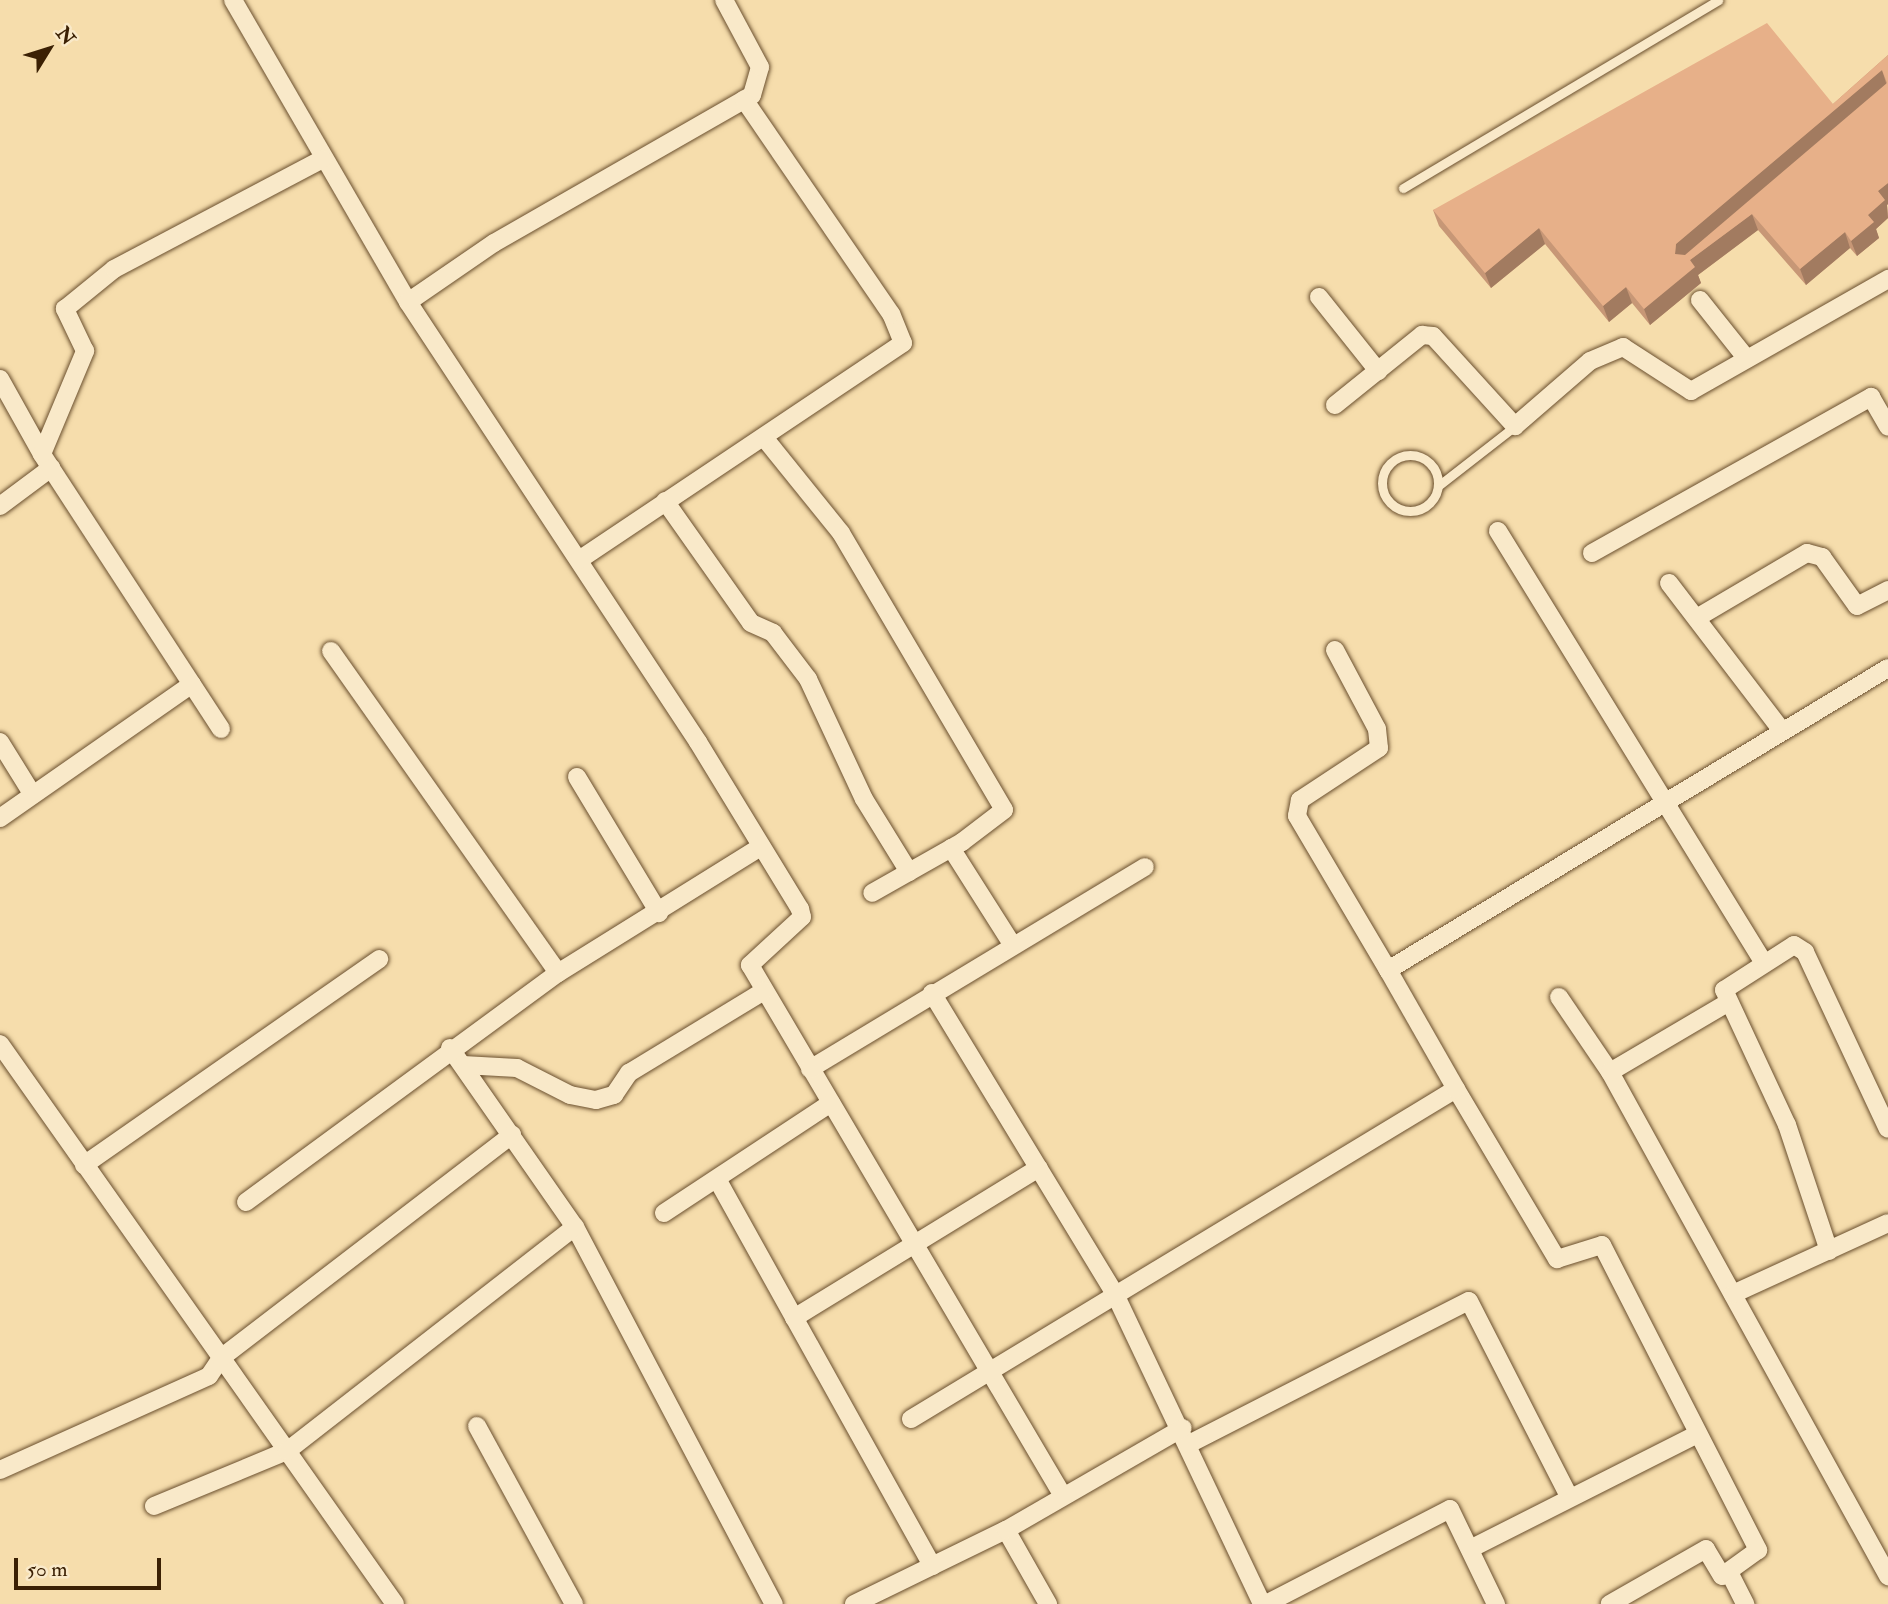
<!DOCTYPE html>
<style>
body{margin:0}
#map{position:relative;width:1888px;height:1604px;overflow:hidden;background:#f6ddac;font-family:"IM FELL Double Pica",serif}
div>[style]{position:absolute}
.roads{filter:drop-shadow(0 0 2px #6a4f2e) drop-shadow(0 0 2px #6a4f2e)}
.service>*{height:9px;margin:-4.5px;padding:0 4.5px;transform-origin:4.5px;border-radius:4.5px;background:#f9e9c9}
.service>.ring{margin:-4.5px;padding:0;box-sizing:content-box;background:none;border:9px solid #f9e9c9;border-radius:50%}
.minor>*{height:18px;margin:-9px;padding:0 9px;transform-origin:9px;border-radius:9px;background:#f9e9c9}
.wall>*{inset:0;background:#c79776}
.shaded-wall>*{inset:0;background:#a27b60}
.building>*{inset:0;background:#e7b089}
span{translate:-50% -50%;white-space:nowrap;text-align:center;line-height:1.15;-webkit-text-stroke:7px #f9e9c9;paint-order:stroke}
.north{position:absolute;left:14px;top:14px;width:70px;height:70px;-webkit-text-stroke:5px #f9e9c9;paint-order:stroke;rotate:52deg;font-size:19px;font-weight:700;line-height:28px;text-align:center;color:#3b2004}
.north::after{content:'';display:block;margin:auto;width:24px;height:32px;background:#3b2004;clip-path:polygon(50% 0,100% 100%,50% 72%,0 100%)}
.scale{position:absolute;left:14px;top:1558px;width:147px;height:32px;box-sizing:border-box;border:4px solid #3b2004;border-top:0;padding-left:9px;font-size:21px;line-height:24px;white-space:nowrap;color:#3b2004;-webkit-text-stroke:5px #f9e9c9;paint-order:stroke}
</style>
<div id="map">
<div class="roads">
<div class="service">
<div style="left:1403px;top:188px;width:367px;rotate:-30.8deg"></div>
<div class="ring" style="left:1382px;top:455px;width:47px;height:47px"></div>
<div style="left:1438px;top:486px;width:98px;rotate:-37.9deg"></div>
</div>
<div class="minor">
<div style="left:233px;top:0;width:349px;rotate:59.9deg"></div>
<div style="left:408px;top:302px;width:527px;rotate:56.61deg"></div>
<div style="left:698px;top:742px;width:196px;rotate:58.6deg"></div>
<div style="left:800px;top:909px;width:8px;rotate:76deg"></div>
<div style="left:802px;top:917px;width:71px;rotate:137.3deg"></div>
<div style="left:750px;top:965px;width:616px;rotate:59.48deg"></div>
<div style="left:1319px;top:297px;width:95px;rotate:51.4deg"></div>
<div style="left:1700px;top:300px;width:75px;rotate:51.5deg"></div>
<div style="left:408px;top:302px;width:104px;rotate:-34.5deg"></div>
<div style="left:494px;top:243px;width:297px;rotate:-29.8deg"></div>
<div style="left:752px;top:95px;width:29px;rotate:-74deg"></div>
<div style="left:760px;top:67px;width:76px;rotate:-118.2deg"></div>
<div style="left:0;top:379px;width:86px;rotate:60.8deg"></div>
<div style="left:1335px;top:405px;width:112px;rotate:-38.8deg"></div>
<div style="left:1422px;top:335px;width:11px;rotate:5deg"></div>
<div style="left:1433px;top:336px;width:122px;rotate:47.7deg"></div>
<div style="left:1515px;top:426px;width:99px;rotate:-40.9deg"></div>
<div style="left:1590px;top:361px;width:36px;rotate:-23deg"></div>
<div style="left:1623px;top:347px;width:81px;rotate:32.9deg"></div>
<div style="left:1691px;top:391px;width:227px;rotate:-29.6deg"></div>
<div style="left:766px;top:440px;width:119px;rotate:51.1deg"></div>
<div style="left:841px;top:533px;width:321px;rotate:59.5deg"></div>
<div style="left:1004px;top:810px;width:53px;rotate:142.7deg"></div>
<div style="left:962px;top:842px;width:103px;rotate:150.5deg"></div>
<div style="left:665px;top:501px;width:149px;rotate:54.8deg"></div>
<div style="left:751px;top:623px;width:24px;rotate:24deg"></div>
<div style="left:773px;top:633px;width:58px;rotate:52.7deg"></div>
<div style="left:808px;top:679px;width:132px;rotate:65deg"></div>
<div style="left:864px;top:799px;width:86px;rotate:58.3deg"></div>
<div style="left:0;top:506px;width:64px;rotate:-36.7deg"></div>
<div style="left:1498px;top:531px;width:507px;rotate:58.38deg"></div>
<div style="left:1592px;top:553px;width:320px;rotate:-29.2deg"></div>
<div style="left:1871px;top:397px;width:34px;rotate:60deg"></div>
<div style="left:579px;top:560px;width:390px;rotate:-33.8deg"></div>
<div style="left:903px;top:343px;width:31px;rotate:-112deg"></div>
<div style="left:891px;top:314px;width:260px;rotate:-124.4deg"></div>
<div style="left:1669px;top:583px;width:186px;rotate:52.6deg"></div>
<div style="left:1700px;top:616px;width:124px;rotate:-30.5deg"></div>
<div style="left:1807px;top:553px;width:16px;rotate:15deg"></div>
<div style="left:1822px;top:557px;width:60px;rotate:54.5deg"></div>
<div style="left:1857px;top:606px;width:35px;rotate:-27deg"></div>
<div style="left:1335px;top:650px;width:89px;rotate:62deg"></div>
<div style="left:1377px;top:729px;width:19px;rotate:84deg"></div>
<div style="left:1379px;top:748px;width:95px;rotate:146.6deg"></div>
<div style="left:1300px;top:800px;width:16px;rotate:101deg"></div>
<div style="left:1297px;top:816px;width:179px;rotate:59.4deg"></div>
<div style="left:331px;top:651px;width:394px;rotate:54.8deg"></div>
<div style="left:558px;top:973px;width:237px;rotate:-31.9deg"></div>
<div style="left:221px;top:729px;width:328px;rotate:-123.1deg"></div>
<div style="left:42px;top:454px;width:112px;rotate:-67.3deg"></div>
<div style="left:85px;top:351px;width:47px;rotate:-115.5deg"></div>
<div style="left:65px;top:309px;width:63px;rotate:-39.2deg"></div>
<div style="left:114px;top:269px;width:236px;rotate:-27.8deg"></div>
<div style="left:0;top:742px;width:62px;rotate:58.1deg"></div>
<div style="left:577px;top:777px;width:159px;rotate:58.9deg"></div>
<div style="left:0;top:818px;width:234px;rotate:-34.9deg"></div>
<div style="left:951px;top:848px;width:114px;rotate:57.6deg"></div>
<div style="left:932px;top:993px;width:350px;rotate:58.7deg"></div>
<div style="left:1114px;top:1292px;width:345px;rotate:64.6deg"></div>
<div style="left:1559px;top:997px;width:91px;rotate:55.8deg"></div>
<div style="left:1610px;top:1072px;width:576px;rotate:61.12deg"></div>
<div style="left:0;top:1044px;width:685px;rotate:54.8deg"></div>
<div style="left:450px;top:1048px;width:218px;rotate:55.1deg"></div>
<div style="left:575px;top:1227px;width:426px;rotate:62.2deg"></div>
<div style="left:463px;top:1065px;width:54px;rotate:3.2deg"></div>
<div style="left:517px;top:1068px;width:59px;rotate:27deg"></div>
<div style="left:570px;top:1095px;width:26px;rotate:11deg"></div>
<div style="left:596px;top:1100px;width:19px;rotate:-16deg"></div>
<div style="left:614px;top:1095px;width:27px;rotate:-56deg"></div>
<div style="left:629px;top:1073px;width:158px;rotate:-31.3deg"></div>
<div style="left:810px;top:1069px;width:391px;rotate:-31.1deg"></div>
<div style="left:1610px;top:1072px;width:136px;rotate:-30.5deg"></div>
<div style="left:1456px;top:1089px;width:198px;rotate:59.3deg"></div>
<div style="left:1557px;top:1259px;width:47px;rotate:-17.3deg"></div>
<div style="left:1602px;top:1245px;width:343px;rotate:62.9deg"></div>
<div style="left:1758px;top:1550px;width:44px;rotate:144.2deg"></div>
<div style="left:1722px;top:1576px;width:31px;rotate:-121deg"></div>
<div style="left:1706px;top:1549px;width:111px;rotate:150.2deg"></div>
<div style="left:84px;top:1165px;width:360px;rotate:-34.9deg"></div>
<div style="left:717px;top:1179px;width:443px;rotate:60.9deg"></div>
<div style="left:246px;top:1202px;width:387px;rotate:-36.3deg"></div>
<div style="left:664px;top:1213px;width:200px;rotate:-33.4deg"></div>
<div style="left:1829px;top:1251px;width:133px;rotate:-108.4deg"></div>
<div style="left:1787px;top:1125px;width:149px;rotate:-115deg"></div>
<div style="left:1724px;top:990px;width:83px;rotate:-32.7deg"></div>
<div style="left:1794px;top:945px;width:13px;rotate:32deg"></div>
<div style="left:1805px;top:952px;width:195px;rotate:64.9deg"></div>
<div style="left:1733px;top:1294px;width:170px;rotate:-24.6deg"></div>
<div style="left:794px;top:1318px;width:287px;rotate:-31.5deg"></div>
<div style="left:911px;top:1419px;width:637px;rotate:-31.2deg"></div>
<div style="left:1456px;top:1089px;width:137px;rotate:-119.7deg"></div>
<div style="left:1388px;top:970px;width:584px;rotate:-31.13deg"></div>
<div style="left:477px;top:1426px;width:203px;rotate:61.4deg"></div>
<div style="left:1189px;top:1444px;width:314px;rotate:-27.1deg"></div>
<div style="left:1469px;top:1301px;width:221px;rotate:62.9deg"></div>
<div style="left:0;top:1470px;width:229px;rotate:-24.2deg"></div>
<div style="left:209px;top:1376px;width:22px;rotate:-56deg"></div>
<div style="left:221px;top:1358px;width:367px;rotate:-37.5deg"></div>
<div style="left:154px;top:1506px;width:144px;rotate:-22.5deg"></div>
<div style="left:287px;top:1451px;width:365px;rotate:-37.9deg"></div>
<div style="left:1006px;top:1530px;width:85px;rotate:60.4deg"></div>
<div style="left:1470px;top:1549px;width:255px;rotate:-26.8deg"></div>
<div style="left:1730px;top:1574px;width:34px;rotate:63deg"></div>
<div style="left:854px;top:1604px;width:169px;rotate:-26deg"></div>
<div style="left:1006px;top:1530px;width:204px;rotate:-30deg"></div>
<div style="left:1266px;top:1604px;width:207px;rotate:-27.3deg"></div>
<div style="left:1450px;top:1509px;width:106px;rotate:64.2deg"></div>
</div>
</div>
<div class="wall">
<div style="clip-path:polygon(1888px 55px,1888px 204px,1887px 205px,1888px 218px,1876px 229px,1879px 238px,1857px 256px,1850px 248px,1806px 285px,1758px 230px,1698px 275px,1701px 283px,1650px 325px,1632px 303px,1609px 322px,1545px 244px,1491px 288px,1439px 226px,1433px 210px,1833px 104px)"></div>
</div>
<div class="shaded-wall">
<div style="clip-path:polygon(1882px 70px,1887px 86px,1681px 260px,1675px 254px,1676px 244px)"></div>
<div style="clip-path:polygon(1888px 183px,1888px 204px,1887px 205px,1888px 218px,1876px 229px,1879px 238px,1857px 256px,1851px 241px,1868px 215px,1878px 191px)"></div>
<div style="clip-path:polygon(1752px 214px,1758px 230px,1698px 275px,1701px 283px,1650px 325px,1644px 309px,1690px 260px)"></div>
<div style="clip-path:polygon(1539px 228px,1545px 244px,1491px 288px,1485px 273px)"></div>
<div style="clip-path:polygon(1845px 232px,1850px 248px,1806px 285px,1800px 269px)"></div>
<div style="clip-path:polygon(1626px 287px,1632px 303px,1609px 322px,1603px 306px)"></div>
</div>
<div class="building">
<div style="clip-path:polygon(evenodd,1767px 23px,1833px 104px,1888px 55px,1888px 183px,1878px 191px,1885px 200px,1868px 215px,1874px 222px,1851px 241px,1845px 232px,1800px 269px,1752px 214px,1690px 260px,1695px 267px,1644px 309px,1626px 287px,1603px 306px,1539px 228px,1485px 273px,1433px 210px,1767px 23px,1882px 70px,1887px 83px,1685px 255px,1675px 254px,1676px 244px,1882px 70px)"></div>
</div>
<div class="north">N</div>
<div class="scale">50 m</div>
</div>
